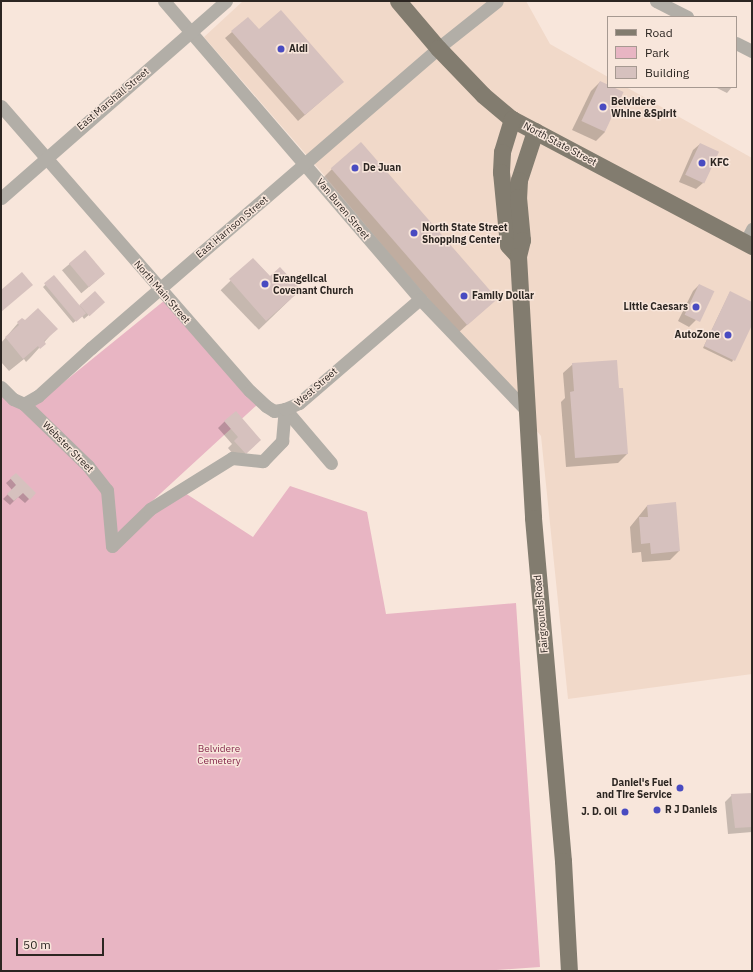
<!DOCTYPE html>
<style>
body{margin:0}
#map{position:relative;width:753px;height:972px;overflow:hidden;background:#f8e6db;font-family:"IBM Plex Sans",sans-serif}
div>[style]{position:absolute}
.built>*{inset:0;background:#f1d9c9}
.green>*{inset:0;background:#e8b5c3}
.shadow>*{inset:0;background:#0003;transform-origin:0 0}
.building>*{inset:0;background:#d6c1be;transform-origin:0 0}
.minor>*{height:13px;margin:-6.5px;padding:0 6.5px;transform-origin:6.5px;border-radius:6.5px;background:#b2aea7}
.major>*{height:17px;margin:-8.5px;padding:0 8.5px;transform-origin:8.5px;border-radius:8.5px;background:#827c6f}
.dots>*{width:11px;height:11px;translate:-50% -50%;box-sizing:border-box;border:2px solid #f8e6db;border-radius:50%}
span{translate:-50% -50%;white-space:nowrap;text-align:center;line-height:1.15;-webkit-text-stroke:3px #f8e6db;paint-order:stroke}
.poi-label{font-size:10px;color:#2c2622;font-weight:700}
.left{translate:0 -50%;text-align:left}
.right{translate:-100% -50%;text-align:right}
.street-label{font-size:10px;color:#2c2622}
.park-label{font-size:10px;color:#862a4e}
.frame{position:absolute;inset:0;border:2px solid #2c2622;pointer-events:none}
.legend{position:absolute;left:607px;top:16px;width:130px;height:72px;box-sizing:border-box;background:#f8e6db;border:1px solid #a69991;margin:0;padding:5px 7px;list-style:none;font-size:12px;color:#2c2622}
.legend li{display:flex;align-items:center;gap:8px;height:20px}
.legend b{width:20px;border:1px solid #a69991}
.scale{position:absolute;left:16px;top:938px;width:88px;height:18px;box-sizing:border-box;border:2px solid #2c2622;border-top:0;padding-left:5px;font-size:12px;line-height:14px;white-space:nowrap;color:#2c2622;-webkit-text-stroke:3px #f8e6db;paint-order:stroke}
</style>
<div id="map">
<div class="built">
<div style="clip-path:polygon(243px 1px,526px 1px,550px 44px,608px 77px,608px 87px,626px 87px,752px 158px,752px 674px,568px 699px,541px 436px,324px 175px,204px 37px)"></div>
</div>
<div class="green">
<div style="clip-path:polygon(165px 300px,258px 404px,112px 538px,185px 493px,253px 537px,290px 486px,367px 512px,386px 614px,516px 603px,540px 967px,483px 971px,1px 971px,1px 389px,27px 412px)"></div>
</div>
<div class="shadow">
<div style="clip-path:polygon(258px 30px,336px 88px,298px 121px,225px 38px,232px 32px)"></div>
<div style="clip-path:polygon(600px 82px,605px 132px,596px 141px,572px 130px,591px 91px)"></div>
<div style="clip-path:polygon(715px 87px,732px 87px,727px 93px)"></div>
<div style="clip-path:polygon(700px 144px,718px 152px,703px 183px,696px 189px,679px 182px,693px 150px)"></div>
<div style="clip-path:polygon(332px 169px,496px 299px,458px 333px,323px 178px)"></div>
<div style="left:85px;top:251px;width:30px;height:30px;rotate:50deg"></div>
<div style="left:253px;top:259px;width:55px;height:45px;rotate:46deg"></div>
<div style="clip-path:polygon(54px 277px,79px 306px,95px 292px,99px 306px,84px 319px,82px 316px,73px 323px,43px 287px)"></div>
<div style="clip-path:polygon(699px 285px,696px 320px,689px 327px,678px 321px,693px 291px)"></div>
<div style="clip-path:polygon(730px 292px,752px 303px,752px 323px,732px 362px,703px 348px)"></div>
<div style="clip-path:polygon(18px 323px,56px 329px,31px 357px,26px 362px,24px 359px,9px 371px,1px 362px,1px 343px)"></div>
<div style="clip-path:polygon(573px 364px,627px 454px,618px 463px,566px 467px,561px 402px,565px 398px,563px 373px)"></div>
<div style="clip-path:polygon(225px 421px,260px 440px,238px 460px,228px 448px,232px 444px,218px 428px)"></div>
<div style="clip-path:polygon(16px 474px,35px 493px,25px 503px,18px 497px,10px 505px,3px 499px,12px 490px,6px 483px)"></div>
<div style="clip-path:polygon(675px 503px,679px 551px,670px 560px,642px 562px,641px 552px,632px 553px,630px 527px,647px 506px)"></div>
<div style="clip-path:polygon(752px 794px,752px 832px,728px 834px,725px 802px,732px 795px)"></div>
</div>
<div class="building">
<div style="clip-path:polygon(281px 10px,344px 82px,305px 115px,231px 31px,248px 17px,259px 29px)"></div>
<div style="left:600px;top:81px;width:26px;height:44px;rotate:25deg"></div>
<div style="left:361px;top:142px;width:208px;height:40px;rotate:49deg"></div>
<div style="left:700px;top:143px;width:21px;height:35px;rotate:25deg"></div>
<div style="left:85px;top:250px;width:31px;height:21px;rotate:50deg"></div>
<div style="clip-path:polygon(253px 258px,270px 276px,280px 267px,301px 290px,266px 321px,229px 279px)"></div>
<div style="clip-path:polygon(22px 272px,33px 285px,1px 312px,1px 290px)"></div>
<div style="left:54px;top:275px;width:50px;height:13px;rotate:50deg"></div>
<div style="left:699px;top:284px;width:17px;height:34px;rotate:25deg"></div>
<div style="left:95px;top:291px;width:15px;height:21px;rotate:48deg"></div>
<div style="clip-path:polygon(730px 291px,752px 302px,752px 325px,735px 361px,704px 346px)"></div>
<div style="clip-path:polygon(38px 308px,58px 329px,44px 341px,46px 344px,40px 349px,38px 346px,23px 359px,5px 337px,19px 325px,17px 322px,22px 318px,25px 320px)"></div>
<div style="clip-path:polygon(617px 360px,619px 388px,623px 388px,628px 454px,575px 458px,570px 392px,574px 391px,572px 363px)"></div>
<div style="clip-path:polygon(236px 411px,261px 440px,246px 454px,234px 441px,238px 437px,224px 421px)"></div>
<div style="clip-path:polygon(16px 473px,36px 493px,30px 500px,23px 493px,14px 501px,7px 494px,16px 485px,10px 478px)"></div>
<div style="clip-path:polygon(676px 502px,680px 551px,651px 554px,650px 543px,641px 544px,639px 517px,648px 517px,647px 505px)"></div>
<div style="clip-path:polygon(752px 793px,752px 827px,735px 828px,731px 794px)"></div>
</div>
<div class="minor">
<div style="left:164px;top:1px;width:393px;rotate:49.3deg"></div>
<div style="left:420px;top:299px;width:156px;rotate:46.3deg"></div>
<div style="left:656px;top:1px;width:35px;rotate:27deg"></div>
<div style="left:736px;top:43px;width:18px;rotate:27deg"></div>
<div style="left:1px;top:106px;width:378px;rotate:48.9deg"></div>
<div style="left:250px;top:391px;width:22px;rotate:43deg"></div>
<div style="left:266px;top:406px;width:9px;rotate:32deg"></div>
<div style="left:274px;top:411px;width:11px;rotate:-10deg"></div>
<div style="left:285px;top:409px;width:71px;rotate:49.6deg"></div>
<div style="left:1px;top:198px;width:299px;rotate:-41.2deg"></div>
<div style="left:745px;top:243px;width:16px;rotate:-63deg"></div>
<div style="left:1px;top:387px;width:17px;rotate:45deg"></div>
<div style="left:13px;top:399px;width:12px;rotate:24deg"></div>
<div style="left:24px;top:404px;width:89px;rotate:44.1deg"></div>
<div style="left:88px;top:466px;width:31px;rotate:52deg"></div>
<div style="left:107px;top:490px;width:56px;rotate:84.9deg"></div>
<div style="left:24px;top:404px;width:16px;rotate:-30deg"></div>
<div style="left:38px;top:396px;width:72px;rotate:-42.2deg"></div>
<div style="left:91px;top:348px;width:459px;rotate:-40.8deg"></div>
<div style="left:438px;top:48px;width:75px;rotate:-38.5deg"></div>
<div style="left:112px;top:546px;width:53px;rotate:-44.2deg"></div>
<div style="left:150px;top:509px;width:97px;rotate:-31.9deg"></div>
<div style="left:232px;top:458px;width:31px;rotate:6deg"></div>
<div style="left:263px;top:461px;width:28px;rotate:-46deg"></div>
<div style="left:282px;top:441px;width:32px;rotate:-85deg"></div>
<div style="left:285px;top:409px;width:15px;rotate:-23deg"></div>
<div style="left:299px;top:403px;width:160px;rotate:-40.7deg"></div>
</div>
<div class="major">
<div style="left:398px;top:1px;width:62px;rotate:49.6deg"></div>
<div style="left:438px;top:48px;width:65px;rotate:46.2deg"></div>
<div style="left:483px;top:95px;width:38px;rotate:40deg"></div>
<div style="left:512px;top:119px;width:272px;rotate:27.9deg"></div>
<div style="left:512px;top:119px;width:34px;rotate:107deg"></div>
<div style="left:502px;top:152px;width:20px;rotate:93deg"></div>
<div style="left:501px;top:172px;width:73px;rotate:84.5deg"></div>
<div style="left:508px;top:245px;width:15px;rotate:48deg"></div>
<div style="left:535px;top:131px;width:52px;rotate:108.1deg"></div>
<div style="left:519px;top:180px;width:17px;rotate:93deg"></div>
<div style="left:518px;top:197px;width:43px;rotate:84.7deg"></div>
<div style="left:522px;top:240px;width:16px;rotate:104deg"></div>
<div style="left:518px;top:256px;width:262px;rotate:86.7deg"></div>
<div style="left:533px;top:518px;width:344px;rotate:85deg"></div>
<div style="left:563px;top:861px;width:110px;rotate:86.9deg"></div>
</div>
<div class="dots">
<div style="left:281px;top:49px;background:#494bc1"></div>
<div style="left:603px;top:107px;background:#494bc1"></div>
<div style="left:702px;top:163px;background:#494bc1"></div>
<div style="left:355px;top:168px;background:#494bc1"></div>
<div style="left:414px;top:233px;background:#494bc1"></div>
<div style="left:265px;top:284px;background:#494bc1"></div>
<div style="left:464px;top:296px;background:#494bc1"></div>
<div style="left:696px;top:307px;background:#494bc1"></div>
<div style="left:728px;top:335px;background:#494bc1"></div>
<div style="left:680px;top:788px;background:#494bc1"></div>
<div style="left:657px;top:810px;background:#494bc1"></div>
<div style="left:625px;top:812px;background:#494bc1"></div>
</div>
<div class="poi-label">
<span class="left" style="left:289px;top:49px">Aldi</span>
<span class="left" style="left:611px;top:107px">Belvidere<br>Whine &amp;Spirit</span>
<span class="left" style="left:710px;top:163px">KFC</span>
<span class="left" style="left:363px;top:168px">De Juan</span>
<span class="left" style="left:422px;top:233px">North State Street<br>Shopping Center</span>
<span class="left" style="left:273px;top:284px">Evangelical<br>Covenant Church</span>
<span class="left" style="left:472px;top:296px">Family Dollar</span>
<span class="right" style="left:688px;top:307px">Little Caesars</span>
<span class="right" style="left:720px;top:335px">AutoZone</span>
<span class="right" style="left:672px;top:788px">Daniel's Fuel<br>and Tire Service</span>
<span class="left" style="left:665px;top:810px">R J Daniels</span>
<span class="right" style="left:617px;top:812px">J. D. Oil</span>
</div>
<div class="street-label">
<span style="left:113px;top:99px;rotate:-40deg">East Marshall Street</span>
<span style="left:560px;top:144px;rotate:28deg">North State Street</span>
<span style="left:343px;top:209px;rotate:50deg">Van Buren Street</span>
<span style="left:232px;top:227px;rotate:-40deg">East Harrison Street</span>
<span style="left:162px;top:292px;rotate:49deg">North Main Street</span>
<span style="left:316px;top:387px;rotate:-41deg">West Street</span>
<span style="left:68px;top:447px;rotate:45deg">Webster Street</span>
<span style="left:541px;top:614px;rotate:-95deg">Fairgrounds Road</span>
</div>
<div class="park-label">
<span style="left:219px;top:754px">Belvidere<br>Cemetery</span>
</div>
<div class="frame"></div>
<ul class="legend">
<li><b style="height:5px;background:#827c6f"></b>Road</li>
<li><b style="height:11px;background:#e8b5c3"></b>Park</li>
<li><b style="height:11px;background:#d6c1be"></b>Building</li>
</ul>
<div class="scale">50 m</div>
</div>
